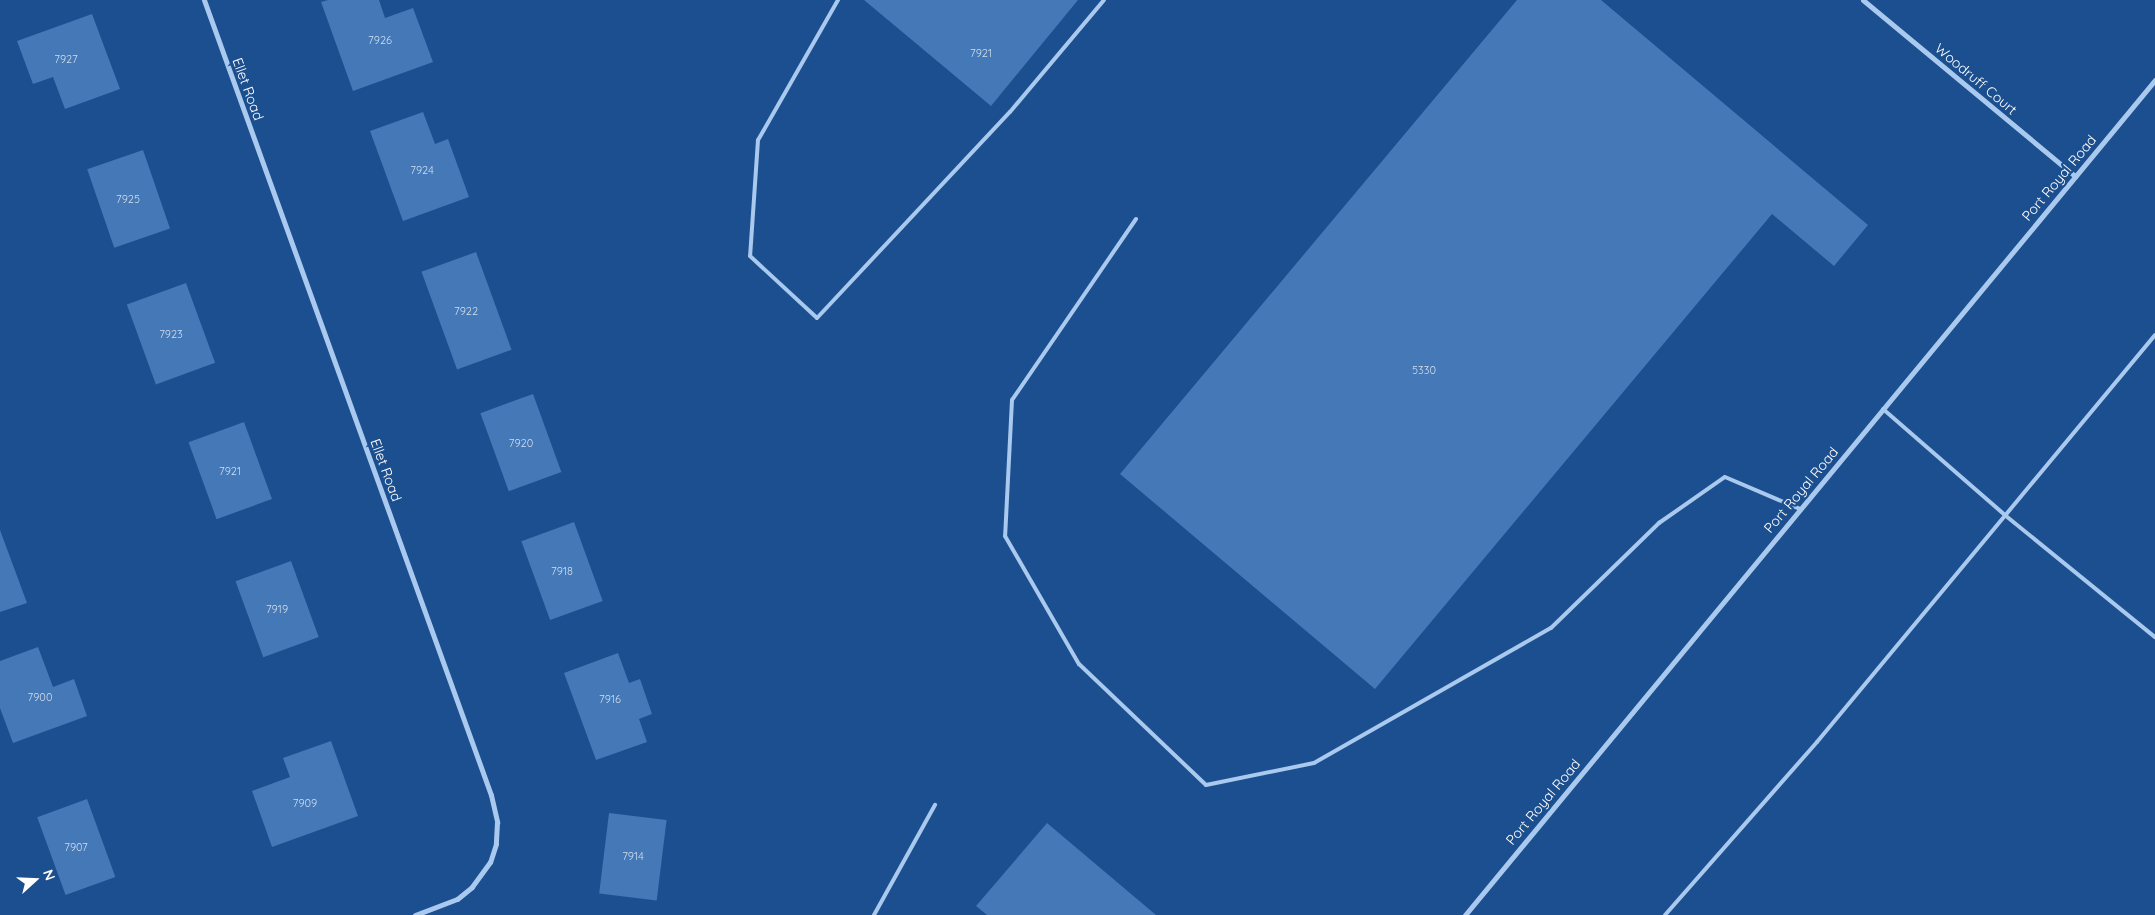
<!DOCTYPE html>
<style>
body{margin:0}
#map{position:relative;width:2155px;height:915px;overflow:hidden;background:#1b4f8f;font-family:Quicksand,sans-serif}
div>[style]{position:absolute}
.building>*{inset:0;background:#4478b7;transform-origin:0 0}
.lane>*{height:4px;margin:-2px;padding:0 2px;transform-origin:2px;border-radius:2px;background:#a9c9ee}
.street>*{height:5px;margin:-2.5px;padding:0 2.5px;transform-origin:2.5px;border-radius:2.5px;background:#a9c9ee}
span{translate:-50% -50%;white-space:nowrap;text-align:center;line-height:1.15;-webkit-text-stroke:4.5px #1b4f8f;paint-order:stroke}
.number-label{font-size:11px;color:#d0dded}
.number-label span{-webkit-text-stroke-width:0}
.street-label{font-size:14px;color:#fff}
.north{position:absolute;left:10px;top:855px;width:50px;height:50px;-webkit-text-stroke:4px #1b4f8f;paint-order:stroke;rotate:70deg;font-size:14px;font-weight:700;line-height:20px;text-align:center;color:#fff}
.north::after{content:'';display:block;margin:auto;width:18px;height:22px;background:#fff;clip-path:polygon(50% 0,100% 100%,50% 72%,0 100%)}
</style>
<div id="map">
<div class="building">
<div style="clip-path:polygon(328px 0,379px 0,385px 18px,413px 8px,433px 62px,353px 91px,321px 2px)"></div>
<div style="clip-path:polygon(864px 0,1078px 0,991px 106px)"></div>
<div style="clip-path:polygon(1517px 0,1601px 0,1868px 225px,1834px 266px,1772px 214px,1375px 689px,1120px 474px)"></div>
<div style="clip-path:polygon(92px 14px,120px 89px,65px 109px,53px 77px,33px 84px,17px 41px)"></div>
<div style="clip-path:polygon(423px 112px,435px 144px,448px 139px,469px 197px,403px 221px,370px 131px)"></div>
<div style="left:143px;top:150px;width:83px;height:59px;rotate:71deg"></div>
<div style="left:476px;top:252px;width:104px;height:58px;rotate:70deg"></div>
<div style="left:186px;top:283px;width:85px;height:63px;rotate:70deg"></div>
<div style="left:533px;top:394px;width:83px;height:56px;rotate:70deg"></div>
<div style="left:244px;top:422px;width:82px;height:59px;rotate:70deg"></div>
<div style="left:574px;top:522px;width:84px;height:56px;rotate:70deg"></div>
<div style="clip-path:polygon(0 530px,27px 603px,0 612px)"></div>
<div style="left:291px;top:561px;width:81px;height:59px;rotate:70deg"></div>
<div style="clip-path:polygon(38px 647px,53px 687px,74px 679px,87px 716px,13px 743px,0 708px,0 661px)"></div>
<div style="clip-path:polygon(618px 653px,629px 683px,640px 679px,652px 714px,639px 719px,647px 742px,596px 760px,564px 673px)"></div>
<div style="clip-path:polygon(331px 741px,358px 816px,272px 847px,252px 791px,290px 777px,283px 758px)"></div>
<div style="left:87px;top:799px;width:83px;height:53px;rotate:70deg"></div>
<div style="left:609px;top:813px;width:58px;height:81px;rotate:7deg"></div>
<div style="clip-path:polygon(1047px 823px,1156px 915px,987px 915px,976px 906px)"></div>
</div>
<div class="lane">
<div style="left:838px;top:0;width:161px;rotate:119.7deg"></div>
<div style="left:758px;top:140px;width:116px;rotate:93.9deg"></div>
<div style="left:750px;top:256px;width:91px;rotate:42.8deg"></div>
<div style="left:817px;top:318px;width:282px;rotate:-46.9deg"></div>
<div style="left:1010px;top:112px;width:146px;rotate:-50deg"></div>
<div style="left:1136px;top:219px;width:219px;rotate:124.4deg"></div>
<div style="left:1012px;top:400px;width:136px;rotate:92.9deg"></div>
<div style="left:1005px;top:536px;width:148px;rotate:60deg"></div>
<div style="left:1079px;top:664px;width:175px;rotate:43.6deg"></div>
<div style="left:1206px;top:785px;width:110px;rotate:-11.5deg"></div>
<div style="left:1314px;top:763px;width:273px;rotate:-29.7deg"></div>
<div style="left:1551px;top:628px;width:151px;rotate:-44.2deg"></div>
<div style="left:1659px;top:523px;width:80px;rotate:-34.9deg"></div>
<div style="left:1725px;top:477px;width:82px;rotate:23.1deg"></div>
<div style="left:1883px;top:409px;width:163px;rotate:41deg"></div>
<div style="left:2006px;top:516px;width:192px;rotate:39.1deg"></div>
<div style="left:874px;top:915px;width:126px;rotate:-61deg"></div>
<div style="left:1665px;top:915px;width:230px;rotate:-48.7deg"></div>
<div style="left:1817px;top:742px;width:529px;rotate:-50.29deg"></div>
</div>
<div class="street">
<div style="left:204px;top:0;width:845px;rotate:70.15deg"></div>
<div style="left:491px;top:795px;width:28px;rotate:77deg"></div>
<div style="left:497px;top:822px;width:22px;rotate:93deg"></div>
<div style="left:496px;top:844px;width:19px;rotate:108deg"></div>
<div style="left:490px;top:862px;width:31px;rotate:126deg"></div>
<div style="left:472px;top:887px;width:19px;rotate:141deg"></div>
<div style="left:457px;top:899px;width:45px;rotate:159.1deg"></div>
<div style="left:1863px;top:0;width:276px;rotate:39.7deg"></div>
<div style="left:1465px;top:915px;width:1083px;rotate:-50.43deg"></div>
</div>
<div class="number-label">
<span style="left:380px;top:40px">7926</span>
<span style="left:981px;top:53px">7921</span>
<span style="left:66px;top:59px">7927</span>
<span style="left:422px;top:170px">7924</span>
<span style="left:128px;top:199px">7925</span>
<span style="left:466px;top:311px">7922</span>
<span style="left:171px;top:334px">7923</span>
<span style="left:1424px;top:370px">5330</span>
<span style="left:521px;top:443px">7920</span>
<span style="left:230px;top:471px">7921</span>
<span style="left:562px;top:571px">7918</span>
<span style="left:277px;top:609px">7919</span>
<span style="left:40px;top:697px">7900</span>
<span style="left:610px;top:699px">7916</span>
<span style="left:305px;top:803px">7909</span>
<span style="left:76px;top:847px">7907</span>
<span style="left:633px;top:856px">7914</span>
</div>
<div class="street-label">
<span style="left:1976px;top:79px;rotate:40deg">Woodruff Court</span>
<span style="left:248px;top:89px;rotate:70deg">Ellet Road</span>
<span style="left:2059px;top:178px;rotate:-50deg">Port Royal Road</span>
<span style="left:386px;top:470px;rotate:70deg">Ellet Road</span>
<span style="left:1801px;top:490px;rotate:-50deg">Port Royal Road</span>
<span style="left:1543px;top:802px;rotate:-50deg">Port Royal Road</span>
</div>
<div class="north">N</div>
</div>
